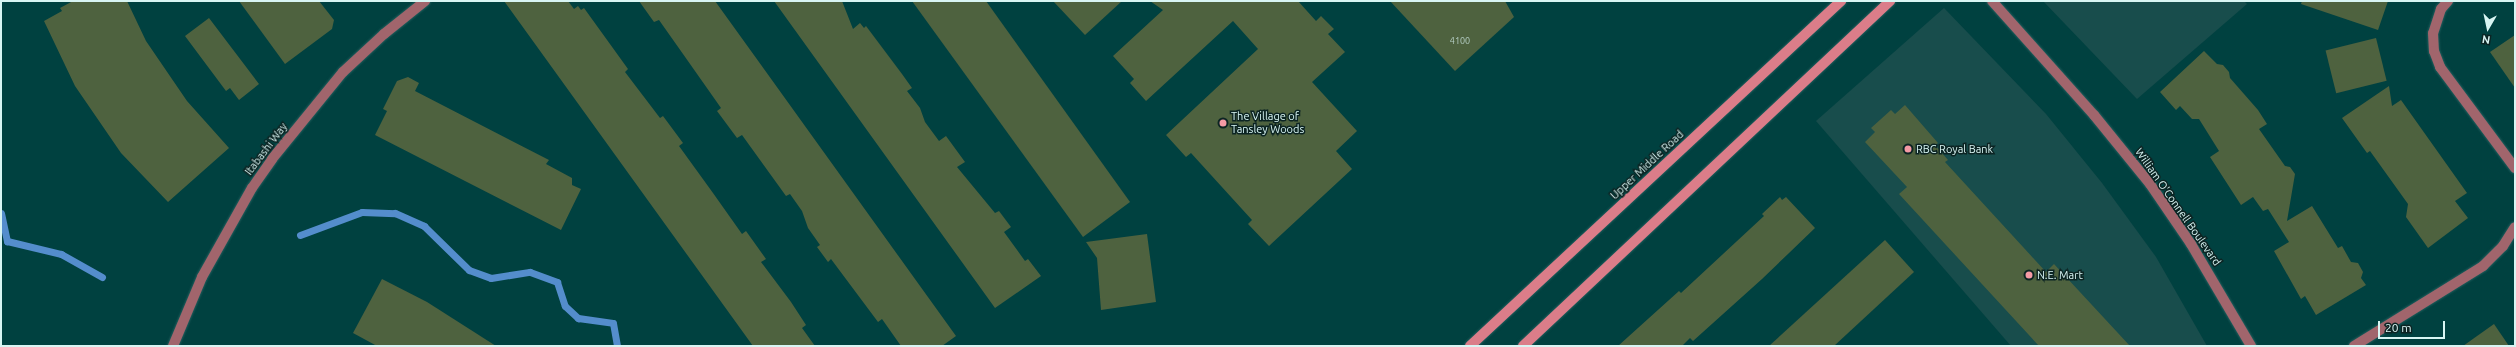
<!DOCTYPE html>
<style>
body{margin:0}
#map{position:relative;width:2516px;height:347px;overflow:hidden;background:#004140;font-family:Ubuntu,sans-serif}
div>[style]{position:absolute}
.built>*{inset:0;background:#184d4c}
.stream>*{height:7px;margin:-3.5px;padding:0 3.5px;transform-origin:3.5px;border-radius:3.5px;background:#548dcc}
.building>*{inset:0;background:#4e623f;transform-origin:0 0}
.roads{filter:drop-shadow(0 0 1px #235e5d) drop-shadow(0 0 1px #235e5d)}
.minor>*{height:10px;margin:-5px;padding:0 5px;transform-origin:5px;border-radius:5px;background:#a1656c}
.tertiary>*{height:10px;margin:-5px;padding:0 5px;transform-origin:5px;border-radius:5px;background:#a1656c}
.secondary>*{height:10px;margin:-5px;padding:0 5px;transform-origin:5px;border-radius:5px;background:#db7d89}
.dots>*{width:11px;height:11px;translate:-50% -50%;box-sizing:border-box;border:2px solid #0c2423;border-radius:50%}
span{translate:-50% -50%;white-space:nowrap;text-align:center;line-height:1.15;-webkit-text-stroke:3px #0c2423;paint-order:stroke}
.number-label{font-size:9px;color:#b6d0c6}
.number-label span{-webkit-text-stroke-width:0}
.poi-label{font-size:11px;color:#d8f5f3}
.left{translate:0 -50%;text-align:left}
.street-label{font-size:11px;color:#d8f5f3}
.frame{position:absolute;inset:0;border:2px solid #d8f5f3;pointer-events:none}
.north{position:absolute;left:2468px;top:8px;width:40px;height:40px;-webkit-text-stroke:3px #0c2423;paint-order:stroke;rotate:189deg;font-size:11px;font-weight:700;line-height:16px;text-align:center;color:#d8f5f3}
.north::after{content:'';display:block;margin:auto;width:14px;height:18px;background:#d8f5f3;clip-path:polygon(50% 0,100% 100%,50% 72%,0 100%)}
.scale{position:absolute;left:2378px;top:321px;width:67px;height:18px;box-sizing:border-box;border:2px solid #d8f5f3;border-top:0;padding-left:5px;font-size:12px;line-height:14px;white-space:nowrap;color:#d8f5f3;-webkit-text-stroke:3px #0c2423;paint-order:stroke}
</style>
<div id="map">
<div class="built">
<div style="clip-path:polygon(2043px 1px,2244px 1px,2247px 4px,2137px 99px)"></div>
<div style="clip-path:polygon(1944px 8px,2046px 114px,2102px 183px,2156px 257px,2207px 346px,2011px 346px,1816px 121px)"></div>
</div>
<div class="stream">
<div style="left:1px;top:213px;width:29px;rotate:78deg"></div>
<div style="left:7px;top:241px;width:56px;rotate:13.5deg"></div>
<div style="left:61px;top:254px;width:47px;rotate:29.3deg"></div>
<div style="left:300px;top:235px;width:66px;rotate:-20.4deg"></div>
<div style="left:362px;top:212px;width:33px;rotate:2deg"></div>
<div style="left:395px;top:213px;width:32px;rotate:24deg"></div>
<div style="left:424px;top:226px;width:63px;rotate:44.4deg"></div>
<div style="left:469px;top:270px;width:23px;rotate:20deg"></div>
<div style="left:491px;top:278px;width:39px;rotate:-9deg"></div>
<div style="left:530px;top:272px;width:29px;rotate:20deg"></div>
<div style="left:557px;top:282px;width:25px;rotate:72deg"></div>
<div style="left:565px;top:306px;width:18px;rotate:43deg"></div>
<div style="left:578px;top:318px;width:35px;rotate:8deg"></div>
<div style="left:613px;top:323px;width:23px;rotate:80deg"></div>
</div>
<div class="building">
<div style="clip-path:polygon(73px 1px,127px 1px,146px 41px,187px 101px,229px 148px,168px 202px,121px 153px,75px 86px,44px 21px,62px 11px,60px 8px)"></div>
<div style="clip-path:polygon(239px 1px,319px 1px,334px 20px,332px 29px,285px 64px)"></div>
<div style="clip-path:polygon(504px 1px,568px 1px,574px 9px,578px 6px,581px 10px,584px 8px,628px 69px,625px 72px,660px 118px,663px 116px,683px 143px,679px 146px,713px 193px,742px 234px,746px 231px,766px 259px,761px 262px,791px 302px,806px 325px,802px 328px,815px 346px,753px 346px)"></div>
<div style="clip-path:polygon(639px 1px,715px 1px,956px 336px,942px 346px,901px 346px,882px 319px,878px 322px,831px 259px,828px 262px,817px 247px,820px 245px,808px 228px,802px 211px,790px 194px,786px 196px,742px 135px,737px 138px,717px 111px,721px 108px,683px 54px,659px 20px,654px 22px)"></div>
<div style="clip-path:polygon(774px 1px,842px 1px,853px 29px,860px 23px,864px 28px,866px 26px,902px 74px,912px 88px,907px 91px,920px 108px,925px 122px,939px 141px,946px 136px,965px 162px,957px 167px,995px 213px,999px 211px,1011px 227px,1004px 232px,1025px 261px,1028px 259px,1041px 276px,995px 308px)"></div>
<div style="clip-path:polygon(912px 1px,986px 1px,1130px 202px,1083px 237px)"></div>
<div style="clip-path:polygon(1053px 1px,1122px 1px,1085px 35px)"></div>
<div style="clip-path:polygon(1150px 1px,1298px 1px,1316px 21px,1321px 16px,1334px 29px,1328px 34px,1345px 52px,1312px 82px,1357px 131px,1336px 151px,1352px 169px,1269px 246px,1248px 224px,1252px 220px,1211px 175px,1191px 153px,1186px 157px,1166px 135px,1258px 49px,1233px 21px,1146px 101px,1130px 83px,1134px 79px,1113px 56px,1163px 10px)"></div>
<div style="clip-path:polygon(1390px 1px,1505px 1px,1514px 17px,1455px 71px)"></div>
<div style="clip-path:polygon(2302px 1px,2388px 1px,2378px 30px,2301px 4px)"></div>
<div style="clip-path:polygon(209px 18px,259px 84px,239px 100px,230px 88px,226px 91px,185px 36px)"></div>
<div style="clip-path:polygon(2515px 35px,2515px 88px,2490px 52px)"></div>
<div style="left:2376px;top:38px;width:44px;height:52px;rotate:76deg"></div>
<div style="clip-path:polygon(2204px 51px,2217px 64px,2223px 65px,2229px 72px,2230px 78px,2258px 110px,2267px 124px,2259px 129px,2285px 166px,2290px 167px,2295px 174px,2287px 221px,2312px 206px,2338px 248px,2342px 246px,2351px 262px,2358px 263px,2363px 272px,2361px 278px,2366px 285px,2316px 315px,2305px 296px,2301px 299px,2274px 251px,2289px 242px,2268px 209px,2263px 211px,2253px 197px,2241px 205px,2210px 157px,2219px 151px,2199px 119px,2192px 119px,2180px 106px,2176px 110px,2160px 92px)"></div>
<div style="clip-path:polygon(408px 77px,419px 83px,415px 91px,549px 160px,546px 164px,572px 178px,572px 185px,581px 189px,561px 230px,375px 135px,387px 111px,383px 109px,397px 81px)"></div>
<div style="clip-path:polygon(2389px 86px,2392px 106px,2401px 100px,2467px 193px,2455px 201px,2468px 218px,2428px 248px,2406px 217px,2408px 204px,2370px 151px,2367px 153px,2342px 118px)"></div>
<div style="clip-path:polygon(1905px 105px,1938px 143px,1935px 145px,1948px 160px,1945px 162px,2046px 272px,2054px 264px,2130px 346px,2039px 346px,1899px 194px,1907px 187px,1865px 142px,1875px 132px,1871px 128px,1891px 110px,1895px 114px)"></div>
<div style="clip-path:polygon(1780px 197px,1782px 200px,1786px 197px,1815px 228px,1762px 279px,1693px 341px,1690px 338px,1682px 346px,1618px 346px,1679px 291px,1681px 293px,1764px 216px,1762px 214px)"></div>
<div style="clip-path:polygon(1147px 234px,1156px 302px,1101px 310px,1097px 258px,1086px 242px)"></div>
<div style="clip-path:polygon(1885px 240px,1914px 272px,1834px 346px,1769px 346px)"></div>
<div style="clip-path:polygon(382px 279px,427px 302px,496px 346px,377px 346px,353px 333px)"></div>
<div style="clip-path:polygon(2494px 324px,2509px 346px,2463px 346px)"></div>
</div>
<div class="roads">
<div class="minor">
<div style="left:2448px;top:1px;width:11px;rotate:131deg"></div>
<div style="left:2441px;top:9px;width:25px;rotate:108deg"></div>
<div style="left:2433px;top:33px;width:18px;rotate:87deg"></div>
<div style="left:2434px;top:51px;width:17px;rotate:69deg"></div>
<div style="left:2440px;top:67px;width:126px;rotate:53.4deg"></div>
<div style="left:2354px;top:346px;width:152px;rotate:-31.8deg"></div>
<div style="left:2483px;top:266px;width:28px;rotate:-45deg"></div>
<div style="left:2503px;top:246px;width:22px;rotate:-58deg"></div>
</div>
<div class="tertiary">
<div style="left:1992px;top:1px;width:153px;rotate:48.2deg"></div>
<div style="left:2094px;top:115px;width:89px;rotate:50.9deg"></div>
<div style="left:2150px;top:184px;width:73px;rotate:55.7deg"></div>
<div style="left:2191px;top:244px;width:118px;rotate:59.5deg"></div>
<div style="left:173px;top:346px;width:75px;rotate:-67.2deg"></div>
<div style="left:202px;top:277px;width:102px;rotate:-60.7deg"></div>
<div style="left:252px;top:188px;width:35px;rotate:-55deg"></div>
<div style="left:272px;top:159px;width:112px;rotate:-50.8deg"></div>
<div style="left:343px;top:72px;width:56px;rotate:-42.8deg"></div>
<div style="left:384px;top:34px;width:53px;rotate:-38.8deg"></div>
</div>
<div class="secondary">
<div style="left:1470px;top:346px;width:507px;rotate:-42.92deg"></div>
<div style="left:1523px;top:346px;width:504px;rotate:-43.23deg"></div>
</div>
</div>
<div class="dots">
<div style="left:1223px;top:123px;background:#f49aa4"></div>
<div style="left:1908px;top:149px;background:#f49aa4"></div>
<div style="left:2029px;top:275px;background:#f49aa4"></div>
</div>
<div class="number-label">
<span style="left:1460px;top:41px">4100</span>
</div>
<div class="poi-label">
<span class="left" style="left:1231px;top:123px">The Village of<br>Tansley Woods</span>
<span class="left" style="left:1916px;top:149px">RBC Royal Bank</span>
<span class="left" style="left:2037px;top:275px">N.E. Mart</span>
</div>
<div class="street-label">
<span style="left:266px;top:149px;rotate:-53deg">Itabashi Way</span>
<span style="left:1647px;top:165px;rotate:-43deg">Upper Middle Road</span>
<span style="left:2178px;top:207px;rotate:55deg">William O'Connell Boulevard</span>
</div>
<div class="frame"></div>
<div class="north">N</div>
<div class="scale">20 m</div>
</div>
